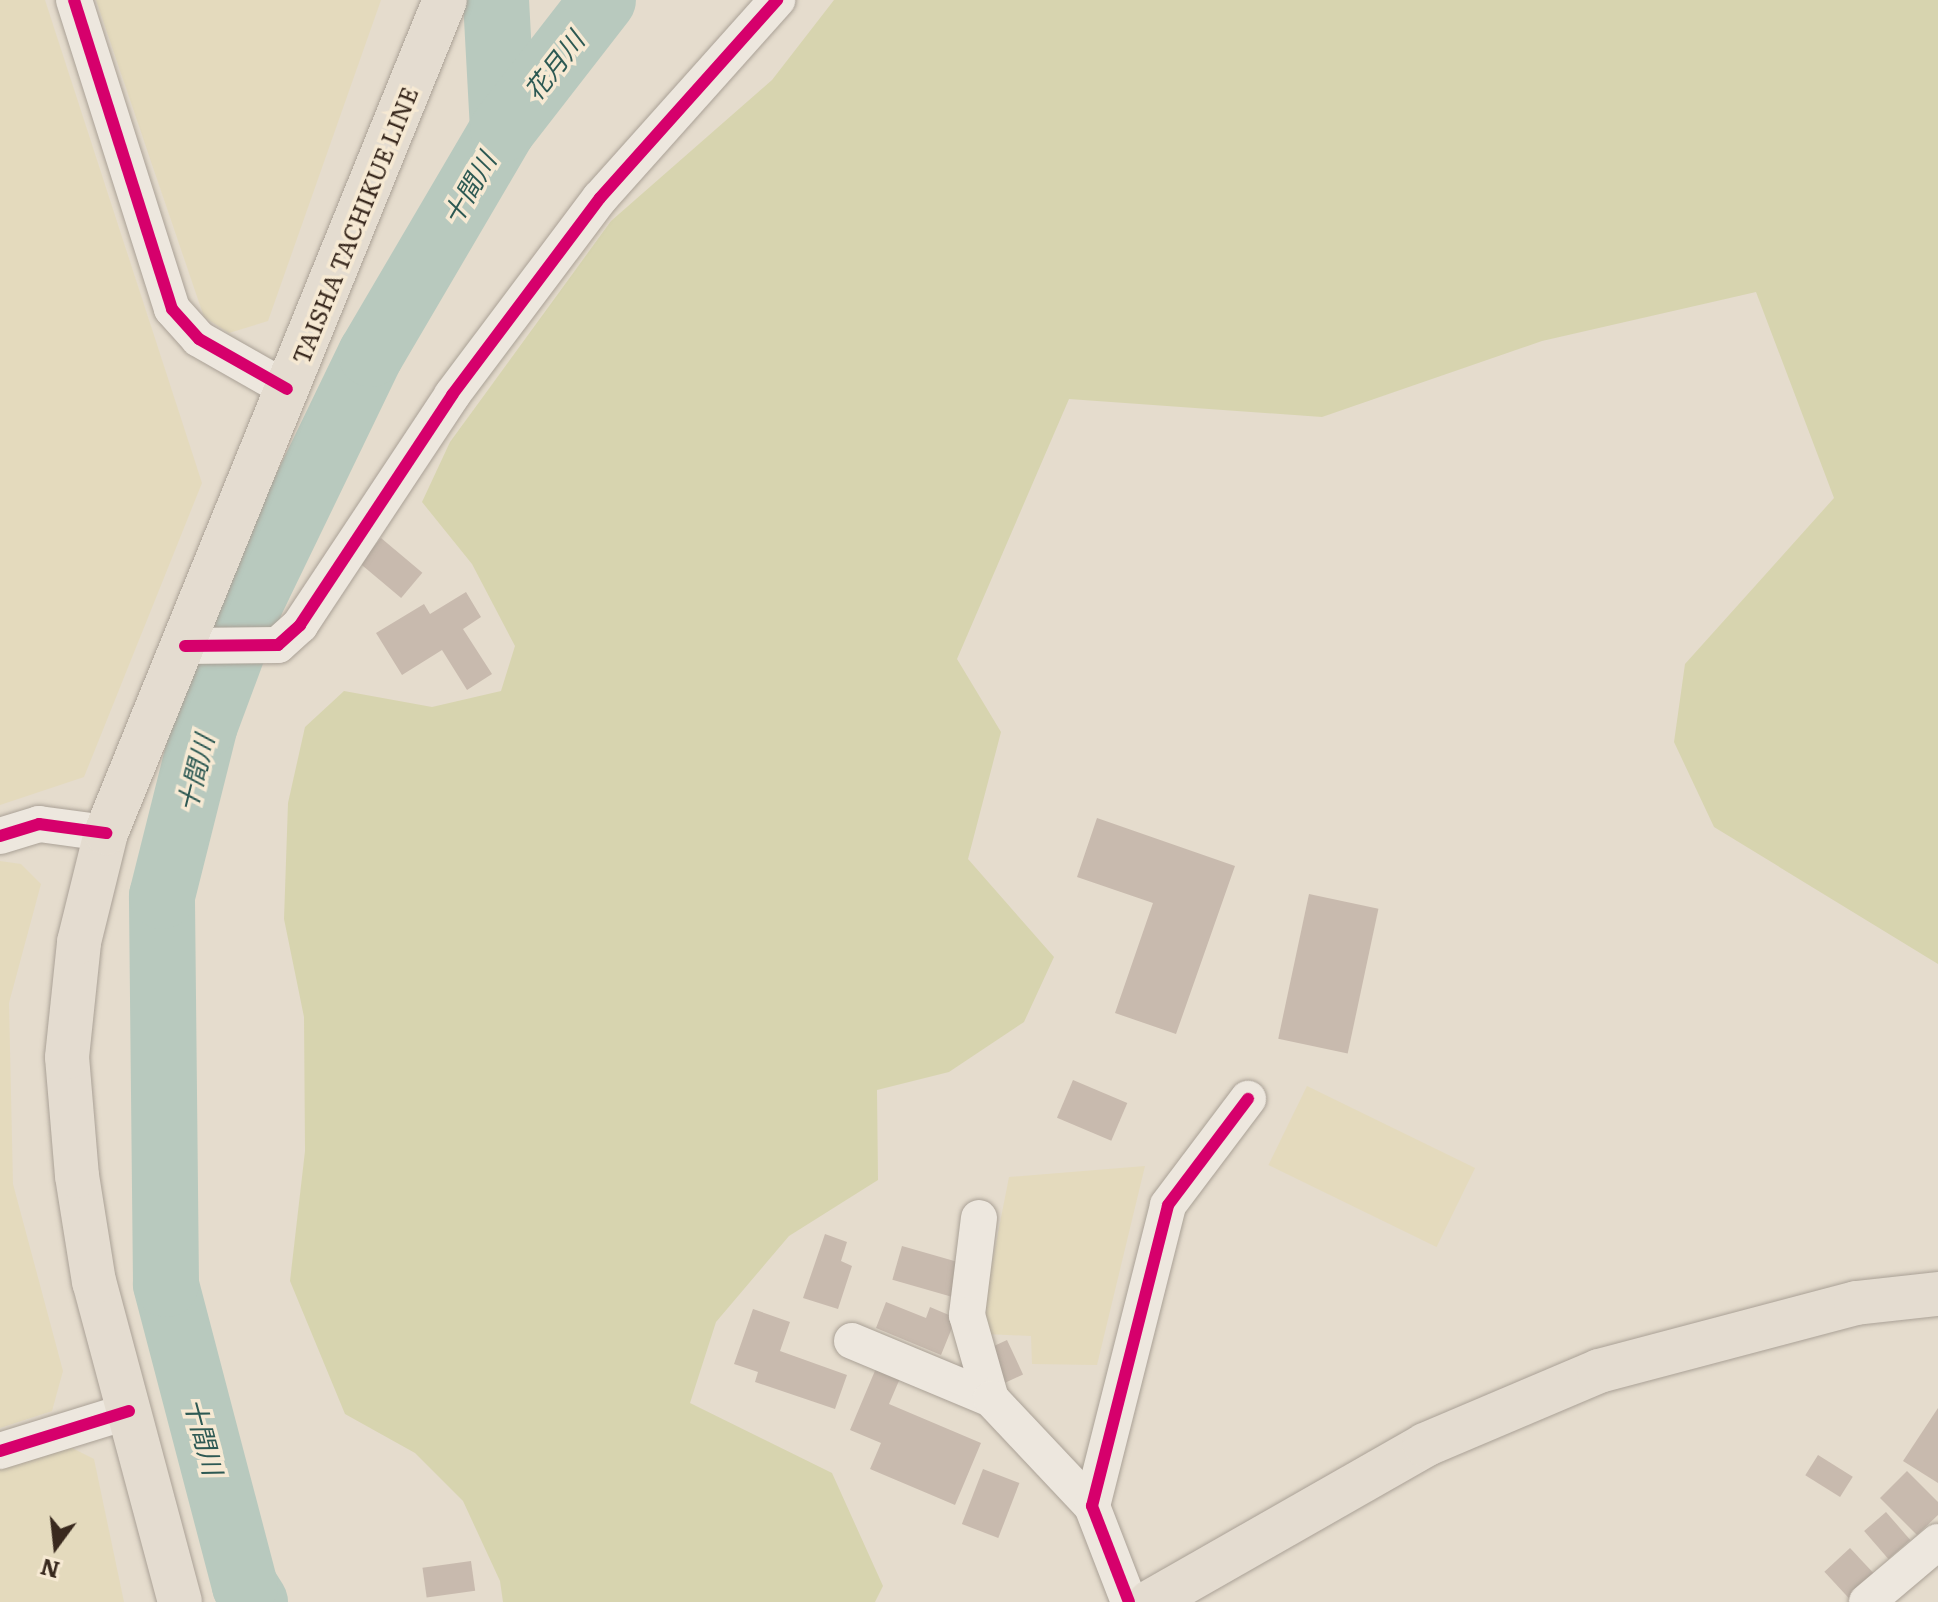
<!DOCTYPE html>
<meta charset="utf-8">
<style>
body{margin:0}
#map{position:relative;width:1938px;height:1602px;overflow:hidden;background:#e5dccd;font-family:Literata,"Noto Sans JP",serif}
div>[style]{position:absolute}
.farmland>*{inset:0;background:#e4dabd;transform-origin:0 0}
.green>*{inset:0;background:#d7d4af}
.river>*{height:66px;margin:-33px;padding:0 33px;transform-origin:33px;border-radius:33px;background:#b8c9be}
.building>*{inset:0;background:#c8baae;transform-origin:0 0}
.roads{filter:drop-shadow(0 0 2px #aaa196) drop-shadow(0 0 2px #aaa196)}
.minor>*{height:36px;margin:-18px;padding:0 18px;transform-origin:18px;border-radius:18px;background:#ede7de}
.major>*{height:44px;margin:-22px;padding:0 22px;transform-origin:22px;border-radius:22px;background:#e4dcd0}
.cycleway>*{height:12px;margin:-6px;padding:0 6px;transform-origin:6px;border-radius:6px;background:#d6006c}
span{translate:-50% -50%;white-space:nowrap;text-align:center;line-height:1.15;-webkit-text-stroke:7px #f6e9d3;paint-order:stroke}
.street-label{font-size:24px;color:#39291e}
.water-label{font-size:26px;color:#2d5953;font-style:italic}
.north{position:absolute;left:16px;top:1506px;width:80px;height:80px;-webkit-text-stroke:6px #f6e9d3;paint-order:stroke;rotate:195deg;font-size:22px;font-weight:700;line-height:32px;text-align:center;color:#39291e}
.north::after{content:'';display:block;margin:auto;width:28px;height:36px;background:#39291e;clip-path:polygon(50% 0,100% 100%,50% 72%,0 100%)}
</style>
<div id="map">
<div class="farmland">
<div style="clip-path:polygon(0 0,45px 0,202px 483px,84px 777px,0 805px)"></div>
<div style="clip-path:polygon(96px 0,381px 0,268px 321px,229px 333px,204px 317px)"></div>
<div style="clip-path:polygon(0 861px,21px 864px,41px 884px,9px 1003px,13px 1184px,63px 1371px,52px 1411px,0 1428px)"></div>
<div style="left:1307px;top:1086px;width:187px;height:88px;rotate:26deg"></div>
<div style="clip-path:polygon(1145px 1166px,1097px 1365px,1032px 1364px,1031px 1336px,986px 1334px,985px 1299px,1009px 1177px)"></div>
<div style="clip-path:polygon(68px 1446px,94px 1459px,124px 1602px,0 1602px,0 1468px)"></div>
</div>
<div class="green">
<div style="clip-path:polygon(834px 0,1938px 0,1938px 964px,1714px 827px,1674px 742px,1685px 664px,1834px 498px,1756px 292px,1542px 341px,1322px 417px,1069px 399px,957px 659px,1001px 732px,968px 859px,1054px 957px,1024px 1022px,949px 1072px,877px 1090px,878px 1180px,789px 1236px,716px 1322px,690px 1403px,832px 1473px,883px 1586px,875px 1602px,503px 1602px,500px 1581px,463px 1501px,415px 1453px,345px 1414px,290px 1281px,305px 1151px,304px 1017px,284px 919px,288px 803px,305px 727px,344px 691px,432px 707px,501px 691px,515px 646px,472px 564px,422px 502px,450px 442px,611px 221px,772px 80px)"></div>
</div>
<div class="river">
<div style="left:496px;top:0;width:129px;rotate:86.9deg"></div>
<div style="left:255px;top:1602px;width:19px;rotate:-122deg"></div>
<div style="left:245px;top:1586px;width:312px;rotate:-104.7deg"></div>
<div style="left:166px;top:1284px;width:388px;rotate:-90.6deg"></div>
<div style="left:162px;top:896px;width:176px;rotate:-75.9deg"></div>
<div style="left:205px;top:725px;width:129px;rotate:-69.6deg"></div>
<div style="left:250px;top:604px;width:278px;rotate:-64.2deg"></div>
<div style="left:371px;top:354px;width:261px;rotate:-59.6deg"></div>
<div style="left:503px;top:129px;width:163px;rotate:-52.2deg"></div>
</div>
<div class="building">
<div style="left:381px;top:538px;width:54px;height:33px;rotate:40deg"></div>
<div style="clip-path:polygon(466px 592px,481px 617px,463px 629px,492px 674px,467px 690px,442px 650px,402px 675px,376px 633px,424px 604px,430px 614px)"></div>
<div style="clip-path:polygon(1097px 818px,1235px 866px,1176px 1034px,1115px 1013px,1153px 903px,1077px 877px)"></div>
<div style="left:1309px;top:894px;width:71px;height:148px;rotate:12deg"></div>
<div style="left:1073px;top:1080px;width:59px;height:41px;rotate:23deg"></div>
<div style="clip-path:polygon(825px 1234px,847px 1242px,841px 1261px,852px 1266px,838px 1309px,803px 1298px)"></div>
<div style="left:902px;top:1246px;width:68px;height:35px;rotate:16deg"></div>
<div style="clip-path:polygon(886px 1302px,926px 1318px,930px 1307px,956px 1318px,941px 1355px,876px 1328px)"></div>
<div style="clip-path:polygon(753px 1309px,790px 1322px,780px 1351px,847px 1375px,835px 1409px,755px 1382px,758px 1372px,734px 1364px)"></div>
<div style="left:1007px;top:1340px;width:38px;height:21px;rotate:65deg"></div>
<div style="clip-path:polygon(877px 1366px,901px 1376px,889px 1404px,981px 1443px,955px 1505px,870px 1469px,881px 1443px,850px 1430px)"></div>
<div style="clip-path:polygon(1938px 1408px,1938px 1483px,1903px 1461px)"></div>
<div style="left:1818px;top:1455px;width:41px;height:24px;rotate:32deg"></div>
<div style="left:983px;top:1469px;width:39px;height:59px;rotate:21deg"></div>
<div style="clip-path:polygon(1907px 1471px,1938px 1502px,1938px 1515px,1917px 1535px,1880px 1498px)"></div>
<div style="left:1886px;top:1512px;width:37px;height:29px;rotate:49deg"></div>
<div style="left:1850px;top:1548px;width:37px;height:35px;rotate:47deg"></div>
<div style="left:471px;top:1561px;width:30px;height:49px;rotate:82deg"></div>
</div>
<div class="roads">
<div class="minor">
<div style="left:74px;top:0;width:324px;rotate:72.4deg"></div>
<div style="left:172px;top:309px;width:40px;rotate:48deg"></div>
<div style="left:199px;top:339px;width:101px;rotate:29.6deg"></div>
<div style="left:185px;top:646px;width:93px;rotate:-0.6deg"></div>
<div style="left:278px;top:645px;width:30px;rotate:-42deg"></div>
<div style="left:300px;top:625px;width:276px;rotate:-56.5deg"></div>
<div style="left:452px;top:395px;width:246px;rotate:-53.1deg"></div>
<div style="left:600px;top:198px;width:266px;rotate:-48.2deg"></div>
<div style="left:0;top:836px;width:41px;rotate:-17.1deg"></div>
<div style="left:39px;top:824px;width:68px;rotate:7.7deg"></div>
<div style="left:979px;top:1218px;width:98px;rotate:97.1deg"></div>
<div style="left:967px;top:1315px;width:87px;rotate:74.1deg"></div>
<div style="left:852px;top:1341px;width:151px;rotate:22.6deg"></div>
<div style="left:991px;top:1399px;width:147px;rotate:46.7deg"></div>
<div style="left:0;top:1451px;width:135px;rotate:-17.2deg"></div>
<div style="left:1129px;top:1602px;width:103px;rotate:-111.1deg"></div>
<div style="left:1092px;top:1506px;width:310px;rotate:-75.8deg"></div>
<div style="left:1168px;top:1205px;width:133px;rotate:-53deg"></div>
<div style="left:1867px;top:1602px;width:93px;rotate:-40.2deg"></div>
</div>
<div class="major">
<div style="left:180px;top:1602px;width:331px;rotate:-105deg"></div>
<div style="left:94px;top:1282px;width:107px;rotate:-99.1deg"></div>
<div style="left:77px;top:1176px;width:119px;rotate:-94.8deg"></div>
<div style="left:67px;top:1057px;width:116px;rotate:-84deg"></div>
<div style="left:79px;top:942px;width:112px;rotate:-76.1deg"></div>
<div style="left:106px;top:833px;width:899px;rotate:-67.86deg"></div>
<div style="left:1150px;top:1602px;width:317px;rotate:-29.7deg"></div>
<div style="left:1425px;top:1445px;width:189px;rotate:-23deg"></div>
<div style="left:1599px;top:1371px;width:266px;rotate:-14.8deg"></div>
<div style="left:1856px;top:1303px;width:82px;rotate:-6.3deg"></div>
</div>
</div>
<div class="cycleway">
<div style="left:74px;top:0;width:324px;rotate:72.4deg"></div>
<div style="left:172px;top:309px;width:40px;rotate:48deg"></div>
<div style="left:199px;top:339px;width:101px;rotate:29.6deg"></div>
<div style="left:185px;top:646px;width:93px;rotate:-0.6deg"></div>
<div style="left:278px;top:645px;width:30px;rotate:-42deg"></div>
<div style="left:300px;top:625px;width:276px;rotate:-56.5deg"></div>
<div style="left:452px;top:395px;width:246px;rotate:-53.1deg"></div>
<div style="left:600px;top:198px;width:266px;rotate:-48.2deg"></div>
<div style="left:0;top:836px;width:41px;rotate:-17.1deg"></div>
<div style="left:39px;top:824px;width:68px;rotate:7.7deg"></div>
<div style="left:0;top:1451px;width:135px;rotate:-17.2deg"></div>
<div style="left:1129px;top:1602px;width:103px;rotate:-111.1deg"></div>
<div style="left:1092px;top:1506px;width:310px;rotate:-75.8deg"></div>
<div style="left:1168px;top:1205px;width:133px;rotate:-53deg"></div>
</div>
<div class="street-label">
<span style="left:354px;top:225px;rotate:-68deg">TAISHA TACHIKUE LINE</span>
</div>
<div class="water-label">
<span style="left:553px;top:65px;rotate:-52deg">花月川</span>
<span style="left:468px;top:188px;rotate:-60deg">十間川</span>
<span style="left:194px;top:773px;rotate:-76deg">十間川</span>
<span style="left:205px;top:1436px;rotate:75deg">十間川</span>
</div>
<div class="north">N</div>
</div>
